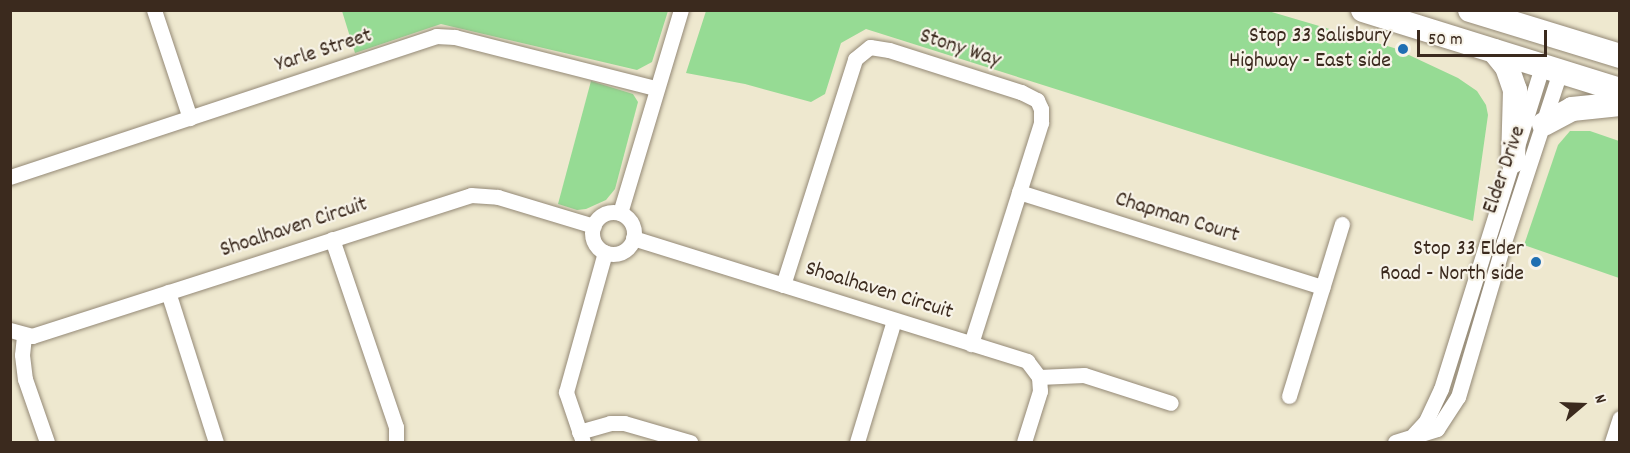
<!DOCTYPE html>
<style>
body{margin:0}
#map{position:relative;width:1630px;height:453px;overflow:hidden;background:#eee8cf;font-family:Dekko,sans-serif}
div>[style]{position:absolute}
.green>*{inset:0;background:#96db94}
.roads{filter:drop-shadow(0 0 2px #948976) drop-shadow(0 0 2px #948976)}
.minor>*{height:15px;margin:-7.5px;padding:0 7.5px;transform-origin:7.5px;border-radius:7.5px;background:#fff}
.minor>.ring{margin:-7.5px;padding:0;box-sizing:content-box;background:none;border:15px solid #fff;border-radius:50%}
.trunk>*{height:24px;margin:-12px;padding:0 12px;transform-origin:12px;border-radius:12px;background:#fff}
.dots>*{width:16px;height:16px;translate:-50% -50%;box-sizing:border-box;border:3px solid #f7f3e8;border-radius:50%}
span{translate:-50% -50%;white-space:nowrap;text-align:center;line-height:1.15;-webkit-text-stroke:4.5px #f7f3e8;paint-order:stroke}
.poi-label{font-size:22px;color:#3b2a1e}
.right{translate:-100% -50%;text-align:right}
.street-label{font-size:22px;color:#3b2a1e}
.frame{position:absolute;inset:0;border:12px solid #3b2a1e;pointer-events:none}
.north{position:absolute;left:1552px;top:375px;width:60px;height:60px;-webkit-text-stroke:4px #f7f3e8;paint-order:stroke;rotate:71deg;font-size:16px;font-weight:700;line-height:24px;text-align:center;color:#3b2a1e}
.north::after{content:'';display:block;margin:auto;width:21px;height:27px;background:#3b2a1e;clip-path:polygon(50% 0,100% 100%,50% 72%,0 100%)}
.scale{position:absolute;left:1417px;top:30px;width:130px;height:27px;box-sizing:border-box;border:3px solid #3b2a1e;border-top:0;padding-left:8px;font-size:18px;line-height:21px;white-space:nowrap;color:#3b2a1e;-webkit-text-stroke:4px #f7f3e8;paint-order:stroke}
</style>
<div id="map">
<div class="green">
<div style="clip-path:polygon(342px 11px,342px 10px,668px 11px,652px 62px,637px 70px,441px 24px,355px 53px)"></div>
<div style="clip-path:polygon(706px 11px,1268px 11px,1394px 48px,1458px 78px,1477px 91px,1486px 105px,1488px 115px,1473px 221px,866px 29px,841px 43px,825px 94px,811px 102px,745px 84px,686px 73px)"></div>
<div style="clip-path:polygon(591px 81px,633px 94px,638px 102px,615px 189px,606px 200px,586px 209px,577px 210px,558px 204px)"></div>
<div style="clip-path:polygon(1570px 131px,1590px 131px,1619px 141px,1619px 278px,1524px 245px,1558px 145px)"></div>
</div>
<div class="roads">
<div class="minor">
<div style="left:154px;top:10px;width:114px;rotate:71.6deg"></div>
<div style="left:10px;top:177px;width:449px;rotate:-18.3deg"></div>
<div style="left:436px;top:36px;width:19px;rotate:3deg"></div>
<div style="left:455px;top:37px;width:206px;rotate:14.3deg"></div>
<div style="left:1019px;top:192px;width:318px;rotate:17.4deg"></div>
<div class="ring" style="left:592px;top:212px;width:27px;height:27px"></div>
<div style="left:620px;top:213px;width:212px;rotate:-73.3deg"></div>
<div style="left:633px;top:238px;width:413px;rotate:17.3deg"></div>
<div style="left:1027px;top:361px;width:20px;rotate:53deg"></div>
<div style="left:1039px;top:377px;width:14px;rotate:86deg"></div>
<div style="left:1040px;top:391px;width:53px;rotate:107.4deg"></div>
<div style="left:332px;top:239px;width:199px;rotate:71.2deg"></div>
<div style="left:396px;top:427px;width:15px;rotate:90deg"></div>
<div style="left:783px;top:285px;width:237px;rotate:-72.3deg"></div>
<div style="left:855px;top:59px;width:19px;rotate:-39deg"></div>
<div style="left:870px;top:47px;width:19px;rotate:9deg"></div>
<div style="left:889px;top:50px;width:139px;rotate:17.7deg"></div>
<div style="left:1021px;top:92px;width:18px;rotate:27deg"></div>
<div style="left:1037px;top:100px;width:10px;rotate:66deg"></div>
<div style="left:1041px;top:109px;width:14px;rotate:90deg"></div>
<div style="left:1041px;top:123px;width:232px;rotate:107.6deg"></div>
<div style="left:168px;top:292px;width:157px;rotate:72.3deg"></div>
<div style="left:10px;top:330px;width:23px;rotate:15deg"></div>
<div style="left:32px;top:336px;width:461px;rotate:-17.8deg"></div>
<div style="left:471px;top:195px;width:27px;rotate:4deg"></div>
<div style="left:498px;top:197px;width:100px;rotate:16.8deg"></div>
<div style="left:24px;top:336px;width:19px;rotate:96deg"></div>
<div style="left:22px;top:355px;width:24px;rotate:83deg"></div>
<div style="left:25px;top:379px;width:67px;rotate:70.8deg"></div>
<div style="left:1039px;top:377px;width:45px;rotate:-2.5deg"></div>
<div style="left:1084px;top:375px;width:91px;rotate:17.8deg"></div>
<div style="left:1289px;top:396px;width:180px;rotate:-72.9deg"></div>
<div style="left:579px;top:432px;width:32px;rotate:-16deg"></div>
<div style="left:610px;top:423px;width:14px"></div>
<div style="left:624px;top:423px;width:69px;rotate:16.1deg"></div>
<div style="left:1414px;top:434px;width:18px;rotate:-47deg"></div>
<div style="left:1426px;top:421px;width:35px;rotate:-65deg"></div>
<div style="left:1441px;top:389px;width:338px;rotate:-72.6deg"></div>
<div style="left:583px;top:442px;width:53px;rotate:-108.8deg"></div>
<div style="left:566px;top:392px;width:145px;rotate:-74.4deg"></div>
<div style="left:857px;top:442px;width:127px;rotate:-73.1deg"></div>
<div style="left:1395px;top:442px;width:44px;rotate:-17.2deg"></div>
<div style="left:1437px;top:429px;width:38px;rotate:-57deg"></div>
<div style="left:1458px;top:397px;width:162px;rotate:-73.5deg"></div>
<div style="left:1504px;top:242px;width:179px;rotate:-71.8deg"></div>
<div style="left:1612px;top:442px;width:25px;rotate:-72deg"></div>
</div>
<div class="trunk">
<div style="left:1363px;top:10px;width:269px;rotate:17.3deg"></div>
<div style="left:1470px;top:10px;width:157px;rotate:17deg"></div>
<div style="left:1494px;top:51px;width:21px;rotate:51deg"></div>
<div style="left:1507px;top:67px;width:24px;rotate:71deg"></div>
<div style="left:1515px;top:90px;width:71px;rotate:91.6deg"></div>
<div style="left:1544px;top:124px;width:32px;rotate:-28deg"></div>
<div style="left:1572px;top:109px;width:48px;rotate:-5.9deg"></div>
</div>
</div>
<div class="dots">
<div style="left:1403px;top:49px;background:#1f6fb2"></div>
<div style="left:1536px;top:262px;background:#1f6fb2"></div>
</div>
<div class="poi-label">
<span class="right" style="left:1391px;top:49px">Stop 33 Salisbury<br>Highway - East side</span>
<span class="right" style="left:1524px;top:262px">Stop 33 Elder<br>Road - North side</span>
</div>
<div class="street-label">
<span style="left:960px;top:49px;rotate:18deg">Stony Way</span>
<span style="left:324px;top:51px;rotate:-18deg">Yarle Street</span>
<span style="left:1505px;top:170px;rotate:-71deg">Elder Drive</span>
<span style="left:1177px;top:218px;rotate:17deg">Chapman Court</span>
<span style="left:294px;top:228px;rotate:-18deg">Shoalhaven Circuit</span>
<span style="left:879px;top:291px;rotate:17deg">Shoalhaven Circuit</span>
</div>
<div class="frame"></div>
<div class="north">N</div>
<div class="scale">50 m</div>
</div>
